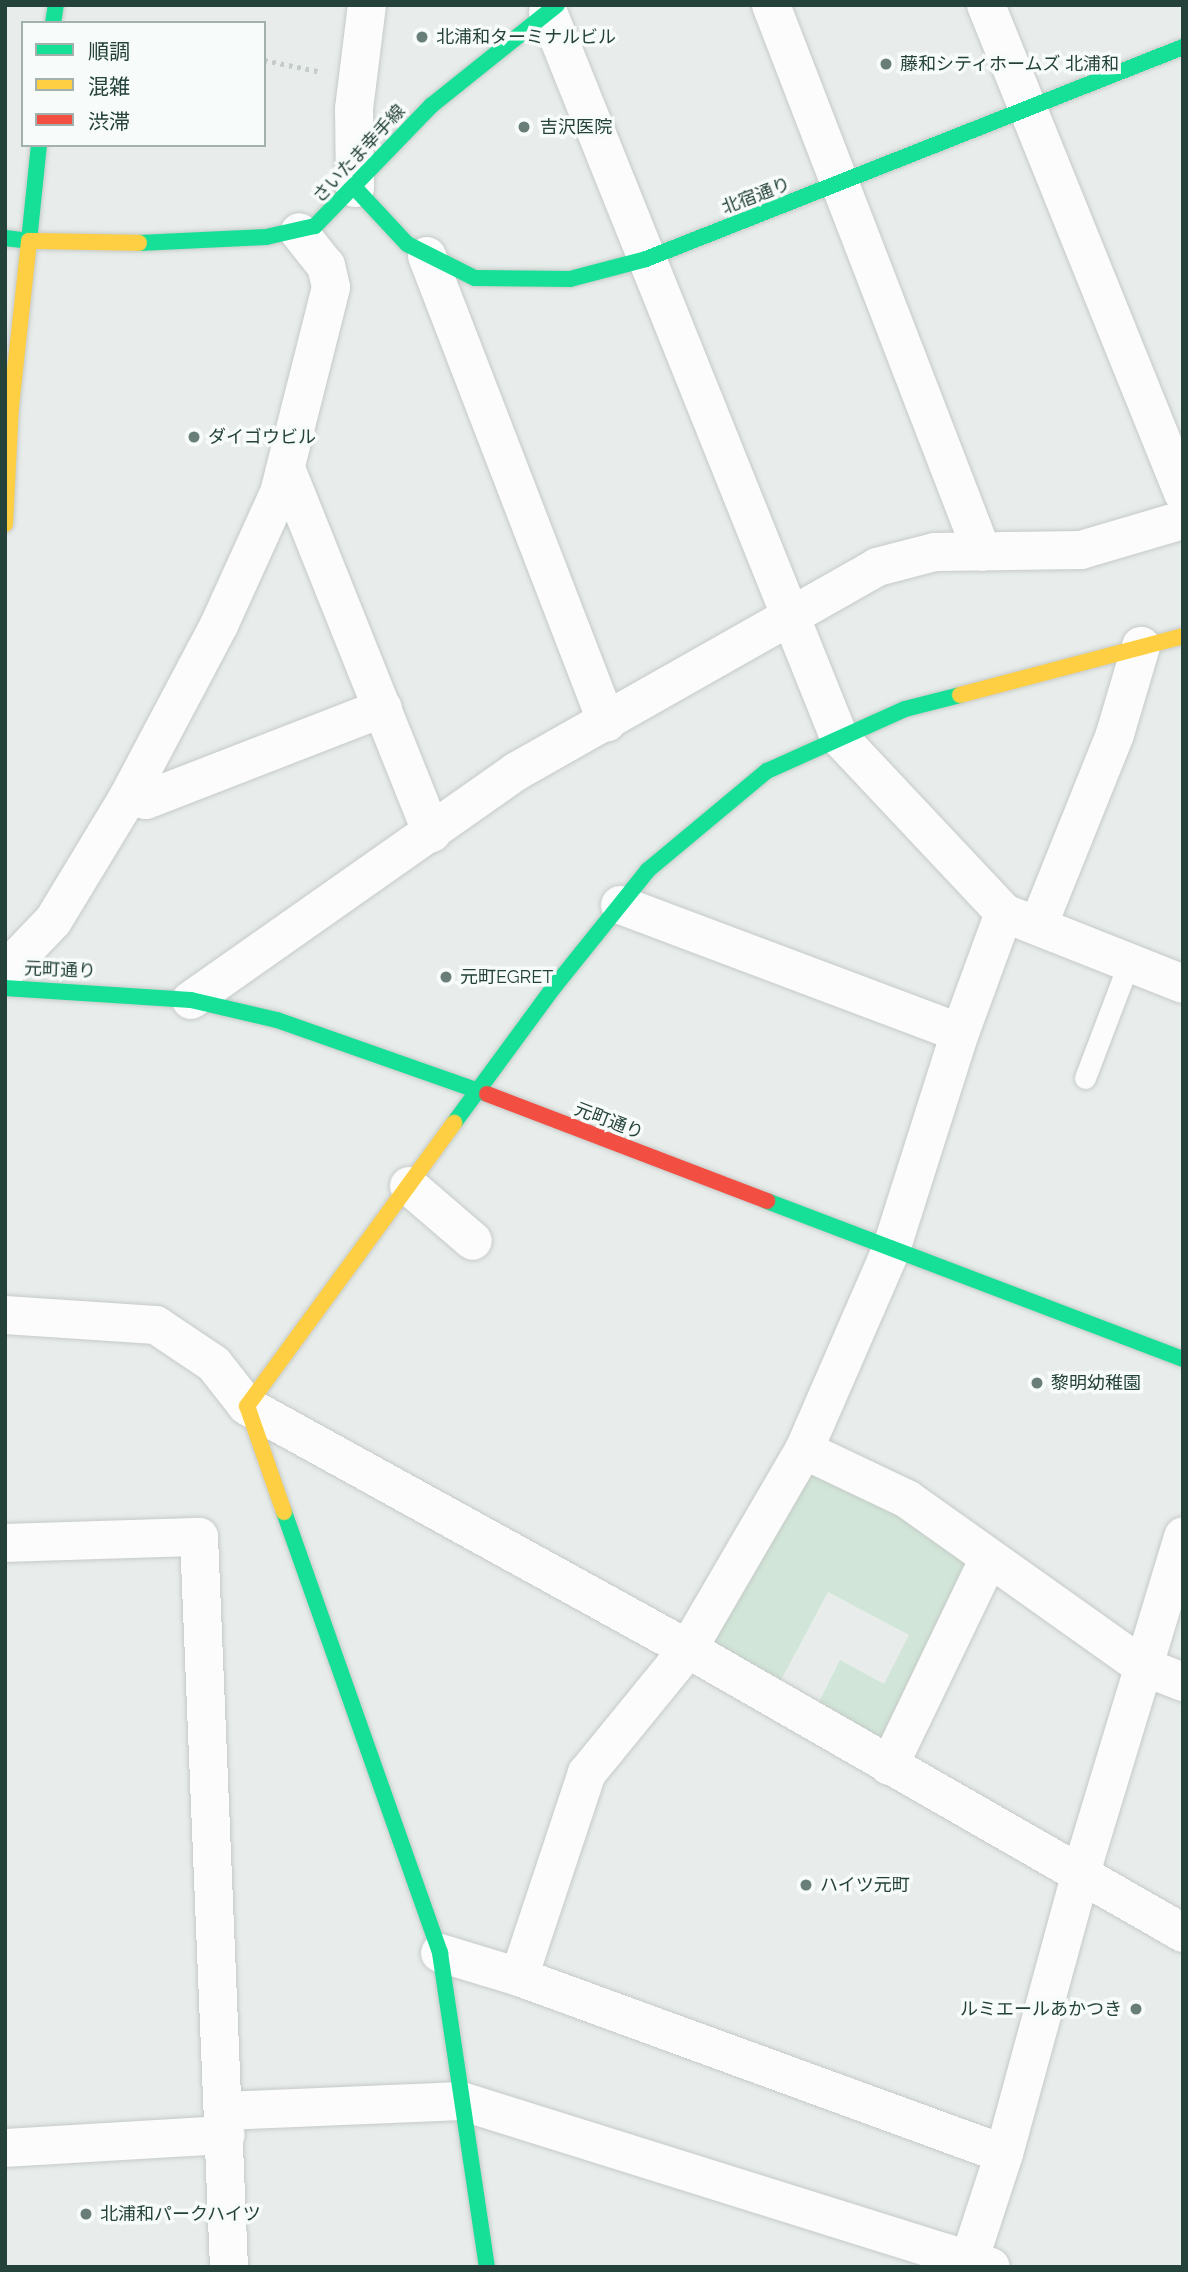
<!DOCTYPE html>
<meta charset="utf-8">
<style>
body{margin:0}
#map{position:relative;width:1188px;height:2272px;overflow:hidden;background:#e8edeb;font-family:Raleway,"Noto Sans JP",sans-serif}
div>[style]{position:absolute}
.green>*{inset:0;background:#d1e6d8}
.path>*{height:4.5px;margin-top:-2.25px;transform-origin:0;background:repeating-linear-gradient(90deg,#c3ccca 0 3.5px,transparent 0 8.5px)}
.roads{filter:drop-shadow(0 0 2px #c5cac8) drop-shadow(0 0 2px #c5cac8)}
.lane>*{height:21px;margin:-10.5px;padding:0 10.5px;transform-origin:10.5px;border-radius:10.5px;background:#fcfcfc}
.street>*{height:38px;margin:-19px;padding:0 19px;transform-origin:19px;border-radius:19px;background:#fcfcfc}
.fast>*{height:16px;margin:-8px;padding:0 8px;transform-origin:8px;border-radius:8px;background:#16e098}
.slow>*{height:16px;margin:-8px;padding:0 8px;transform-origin:8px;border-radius:8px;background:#ffcf43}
.jam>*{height:16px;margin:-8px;padding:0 8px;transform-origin:8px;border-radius:8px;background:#f24e42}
.dots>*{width:19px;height:19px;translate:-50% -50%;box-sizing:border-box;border:4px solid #f7fbf9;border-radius:50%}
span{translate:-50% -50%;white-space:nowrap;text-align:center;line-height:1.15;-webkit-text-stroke:7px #f7fbf9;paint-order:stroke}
.poi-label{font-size:18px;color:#24423a}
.left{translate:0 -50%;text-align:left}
.right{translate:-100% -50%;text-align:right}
.street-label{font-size:18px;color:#24423a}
.frame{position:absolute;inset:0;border:7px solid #24423a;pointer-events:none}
.legend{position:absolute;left:21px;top:21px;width:245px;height:126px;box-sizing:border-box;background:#f7fbf9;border:2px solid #a3b1ad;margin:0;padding:9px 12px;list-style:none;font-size:21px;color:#24423a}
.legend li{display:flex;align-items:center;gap:14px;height:35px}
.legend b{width:35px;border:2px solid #a3b1ad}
</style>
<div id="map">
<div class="green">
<div style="clip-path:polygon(811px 1465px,904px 1509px,976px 1564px,889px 1744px,818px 1704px,840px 1660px,884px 1684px,909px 1635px,828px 1592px,780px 1682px,712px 1645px)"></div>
</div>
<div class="path">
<div style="left:264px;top:60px;width:59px;rotate:11.7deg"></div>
</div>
<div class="roads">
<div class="lane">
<div style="left:1085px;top:1078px;width:124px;rotate:-69.2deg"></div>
</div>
<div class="street">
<div style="left:771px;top:5px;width:586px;rotate:68.91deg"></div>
<div style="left:986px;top:5px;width:526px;rotate:68.02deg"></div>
<div style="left:548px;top:12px;width:781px;rotate:68.13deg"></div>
<div style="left:839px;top:737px;width:241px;rotate:46.8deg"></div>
<div style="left:1004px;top:913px;width:193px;rotate:21.6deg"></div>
<div style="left:355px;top:188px;width:79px;rotate:-90.7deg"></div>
<div style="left:354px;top:109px;width:105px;rotate:-82.9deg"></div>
<div style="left:427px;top:256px;width:500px;rotate:68.92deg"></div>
<div style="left:287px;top:471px;width:390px;rotate:68.2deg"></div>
<div style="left:128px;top:797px;width:18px;rotate:9deg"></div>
<div style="left:146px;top:800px;width:254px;rotate:-21.2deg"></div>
<div style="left:620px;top:905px;width:363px;rotate:20.6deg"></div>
<div style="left:1038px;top:926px;width:207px;rotate:-68.1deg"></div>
<div style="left:1115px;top:734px;width:92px;rotate:-73.5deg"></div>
<div style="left:5px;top:971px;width:69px;rotate:-46.2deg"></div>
<div style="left:53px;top:921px;width:145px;rotate:-58.8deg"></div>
<div style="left:128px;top:797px;width:195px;rotate:-62.1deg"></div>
<div style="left:219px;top:625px;width:145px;rotate:-65.6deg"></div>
<div style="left:279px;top:493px;width:212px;rotate:-75.8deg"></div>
<div style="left:331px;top:287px;width:22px;rotate:-103deg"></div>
<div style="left:326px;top:266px;width:43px;rotate:-128.5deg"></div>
<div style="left:191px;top:1000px;width:398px;rotate:-35.1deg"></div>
<div style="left:517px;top:771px;width:414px;rotate:-29.5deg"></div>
<div style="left:877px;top:567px;width:60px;rotate:-14.5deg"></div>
<div style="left:935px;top:552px;width:146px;rotate:-0.8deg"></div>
<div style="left:1081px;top:550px;width:106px;rotate:-16.4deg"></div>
<div style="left:409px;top:1186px;width:84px;rotate:40.7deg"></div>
<div style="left:5px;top:1315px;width:151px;rotate:3.8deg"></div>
<div style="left:156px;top:1325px;width:70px;rotate:33.9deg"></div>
<div style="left:214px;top:1364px;width:53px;rotate:51.8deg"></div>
<div style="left:247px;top:1406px;width:504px;rotate:28.86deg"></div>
<div style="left:688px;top:1649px;width:571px;rotate:29.84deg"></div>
<div style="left:804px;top:1450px;width:114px;rotate:25.4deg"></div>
<div style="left:907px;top:1499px;width:288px;rotate:35.4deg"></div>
<div style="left:1142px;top:1666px;width:44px;rotate:21.3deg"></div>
<div style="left:5px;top:1543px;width:194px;rotate:-1.8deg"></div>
<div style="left:199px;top:1537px;width:731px;rotate:87.65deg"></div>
<div style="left:889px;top:1766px;width:231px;rotate:-64.3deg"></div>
<div style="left:440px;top:1953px;width:83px;rotate:16.9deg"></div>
<div style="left:519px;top:1977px;width:516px;rotate:20.05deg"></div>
<div style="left:519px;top:1977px;width:215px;rotate:-71.6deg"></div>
<div style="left:587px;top:1773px;width:160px;rotate:-50.8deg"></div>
<div style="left:688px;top:1649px;width:230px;rotate:-59.8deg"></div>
<div style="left:804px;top:1450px;width:218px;rotate:-66.5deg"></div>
<div style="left:891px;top:1250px;width:228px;rotate:-72.4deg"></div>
<div style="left:960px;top:1033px;width:128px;rotate:-69.9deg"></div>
<div style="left:225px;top:2111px;width:236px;rotate:-2.4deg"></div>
<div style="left:461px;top:2101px;width:555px;rotate:17.39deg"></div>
<div style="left:5px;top:2148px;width:221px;rotate:-3.4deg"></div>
<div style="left:967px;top:2267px;width:119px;rotate:-71.9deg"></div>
<div style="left:1004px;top:2154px;width:288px;rotate:-74.7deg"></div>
<div style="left:1080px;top:1876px;width:355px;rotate:-73.1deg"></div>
</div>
<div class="fast">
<div style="left:53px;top:23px;width:18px;rotate:-81deg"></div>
<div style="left:355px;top:188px;width:76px;rotate:47.1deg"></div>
<div style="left:407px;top:244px;width:76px;rotate:26.6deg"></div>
<div style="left:475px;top:278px;width:95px;rotate:0.6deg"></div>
<div style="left:570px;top:279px;width:79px;rotate:-14.7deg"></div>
<div style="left:646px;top:259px;width:577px;rotate:-21.54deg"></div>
<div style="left:5px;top:238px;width:24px;rotate:7deg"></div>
<div style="left:29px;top:241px;width:97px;rotate:-84.1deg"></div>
<div style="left:139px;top:243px;width:127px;rotate:-2.7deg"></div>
<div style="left:266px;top:237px;width:50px;rotate:-12.7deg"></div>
<div style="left:315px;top:226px;width:168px;rotate:-46deg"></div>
<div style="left:432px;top:105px;width:160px;rotate:-38.7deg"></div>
<div style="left:5px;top:988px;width:186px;rotate:3.7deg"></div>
<div style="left:191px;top:1000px;width:88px;rotate:13.1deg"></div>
<div style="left:277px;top:1020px;width:223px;rotate:19.4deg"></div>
<div style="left:454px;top:1123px;width:169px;rotate:-53.7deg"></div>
<div style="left:554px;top:987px;width:150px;rotate:-51.2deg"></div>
<div style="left:648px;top:870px;width:155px;rotate:-39.8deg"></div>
<div style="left:767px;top:771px;width:151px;rotate:-24.2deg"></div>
<div style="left:905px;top:709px;width:57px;rotate:-14.3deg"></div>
<div style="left:767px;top:1201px;width:445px;rotate:20.8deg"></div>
<div style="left:284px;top:1512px;width:468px;rotate:70.5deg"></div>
<div style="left:440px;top:1953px;width:317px;rotate:81.5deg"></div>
</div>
<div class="slow">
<div style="left:5px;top:524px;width:117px;rotate:-87.1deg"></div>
<div style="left:11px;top:407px;width:167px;rotate:-83.8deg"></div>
<div style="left:29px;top:241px;width:110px;rotate:1deg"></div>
<div style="left:960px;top:695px;width:231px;rotate:-14.8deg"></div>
<div style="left:284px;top:1512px;width:112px;rotate:-109.2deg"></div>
<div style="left:247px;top:1406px;width:351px;rotate:-53.8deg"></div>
</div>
<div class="jam">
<div style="left:487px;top:1094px;width:300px;rotate:20.9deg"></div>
</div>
</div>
<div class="dots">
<div style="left:422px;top:37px;background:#697e78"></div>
<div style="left:886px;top:64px;background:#697e78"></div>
<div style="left:524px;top:127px;background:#697e78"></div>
<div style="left:194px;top:437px;background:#697e78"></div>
<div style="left:446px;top:977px;background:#697e78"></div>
<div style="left:1037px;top:1383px;background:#697e78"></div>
<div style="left:806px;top:1885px;background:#697e78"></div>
<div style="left:1136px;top:2009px;background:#697e78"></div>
<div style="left:86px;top:2214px;background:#697e78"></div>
</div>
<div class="poi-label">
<span class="left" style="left:436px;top:37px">北浦和ターミナルビル</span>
<span class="left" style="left:900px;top:64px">藤和シティホームズ 北浦和</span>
<span class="left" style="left:540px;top:127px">吉沢医院</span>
<span class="left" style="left:208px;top:437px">ダイゴウビル</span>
<span class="left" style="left:460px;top:977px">元町EGRET</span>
<span class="left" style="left:1051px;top:1383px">黎明幼稚園</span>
<span class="left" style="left:820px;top:1885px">ハイツ元町</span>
<span class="right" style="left:1122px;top:2009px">ルミエールあかつき</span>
<span class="left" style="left:100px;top:2214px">北浦和パークハイツ</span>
</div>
<div class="street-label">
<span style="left:359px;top:154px;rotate:-47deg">さいたま幸手線</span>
<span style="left:756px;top:196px;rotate:-21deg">北宿通り</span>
<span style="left:60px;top:970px;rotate:2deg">元町通り</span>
<span style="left:609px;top:1121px;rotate:21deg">元町通り</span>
</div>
<div class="frame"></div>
<ul class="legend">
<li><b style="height:9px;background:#16e098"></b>順調</li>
<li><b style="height:9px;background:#ffcf43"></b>混雑</li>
<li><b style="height:9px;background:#f24e42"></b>渋滞</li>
</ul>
</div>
